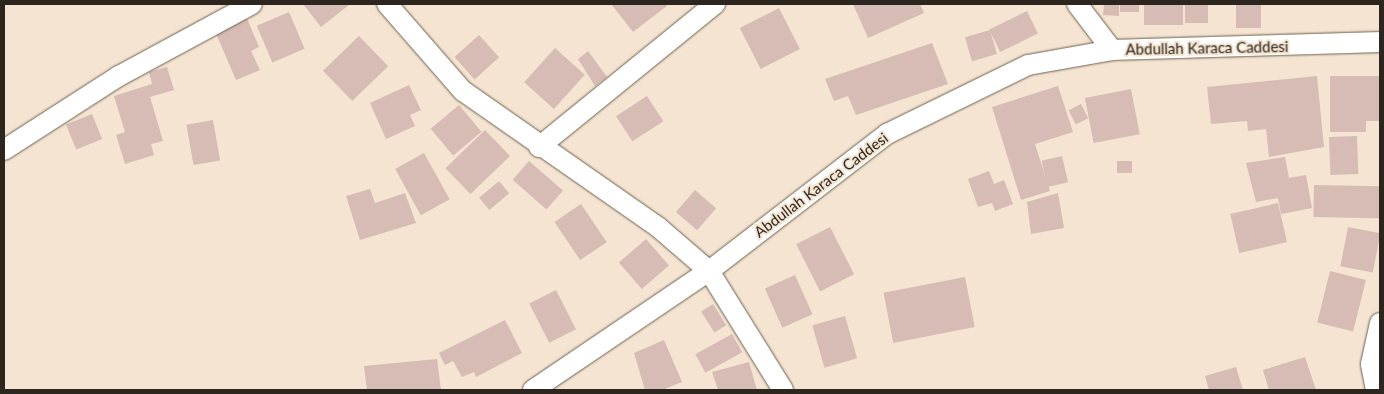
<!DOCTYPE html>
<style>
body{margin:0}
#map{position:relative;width:1384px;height:394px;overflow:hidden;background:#f4e4d1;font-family:Lato,sans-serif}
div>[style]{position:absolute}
.building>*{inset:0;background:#d6bcb5;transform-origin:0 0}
.roads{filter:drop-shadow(0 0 1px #6f6150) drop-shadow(0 0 1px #6f6150)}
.minor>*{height:20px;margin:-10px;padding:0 10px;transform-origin:10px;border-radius:10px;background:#fff}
span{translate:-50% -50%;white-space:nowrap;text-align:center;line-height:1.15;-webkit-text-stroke:4px #f4e4d1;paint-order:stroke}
.street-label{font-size:15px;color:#2c261f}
.frame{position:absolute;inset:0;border:5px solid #2c261f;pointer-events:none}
</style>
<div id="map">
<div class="building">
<div style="clip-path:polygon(303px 4px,350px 4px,321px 27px)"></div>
<div style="clip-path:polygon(611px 4px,665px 4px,667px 6px,633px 32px)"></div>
<div style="clip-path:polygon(853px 4px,920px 4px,924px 13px,868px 38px)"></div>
<div style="clip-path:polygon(1104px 4px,1119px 4px,1119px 16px,1103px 15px)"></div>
<div style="left:1120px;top:4px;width:19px;height:8px"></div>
<div style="left:1144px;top:4px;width:39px;height:21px"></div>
<div style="left:1185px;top:4px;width:23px;height:19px"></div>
<div style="left:1236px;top:4px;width:25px;height:24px"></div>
<div style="left:779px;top:8px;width:46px;height:44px;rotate:63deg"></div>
<div style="left:1027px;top:11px;width:25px;height:42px;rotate:64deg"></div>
<div style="left:289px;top:12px;width:40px;height:35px;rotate:67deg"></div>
<div style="clip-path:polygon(246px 16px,259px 47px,251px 51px,260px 70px,236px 80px,214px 29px)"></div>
<div style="left:990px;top:30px;width:25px;height:26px;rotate:74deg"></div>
<div style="left:479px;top:35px;width:30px;height:33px;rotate:48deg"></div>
<div style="left:359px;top:36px;width:42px;height:50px;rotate:46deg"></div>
<div style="clip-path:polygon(932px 43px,948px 84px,856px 115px,848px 96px,834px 101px,825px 79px)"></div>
<div style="left:555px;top:48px;width:40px;height:46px;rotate:42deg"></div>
<div style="clip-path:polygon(588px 51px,607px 77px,595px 86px,578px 59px)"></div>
<div style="clip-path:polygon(167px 67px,174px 90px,150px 97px,163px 141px,151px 144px,154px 155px,125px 164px,116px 135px,125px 132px,114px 96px,152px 84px,149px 72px)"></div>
<div style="clip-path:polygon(1317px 76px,1324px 147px,1269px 157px,1266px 129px,1248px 131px,1247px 121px,1211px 124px,1207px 87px)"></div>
<div style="clip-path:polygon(1330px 76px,1380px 76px,1380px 121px,1366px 121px,1366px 132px,1330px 132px)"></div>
<div style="clip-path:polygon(409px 85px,421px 110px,410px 115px,415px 126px,386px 139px,370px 103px)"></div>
<div style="clip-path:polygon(1058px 86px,1073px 132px,1035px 144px,1050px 191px,1021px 200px,992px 107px)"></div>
<div style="left:1131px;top:89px;width:46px;height:47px;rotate:79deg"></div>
<div style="left:647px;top:96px;width:30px;height:37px;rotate:57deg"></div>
<div style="left:1081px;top:104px;width:16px;height:14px;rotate:63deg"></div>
<div style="left:459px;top:105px;width:35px;height:37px;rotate:50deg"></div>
<div style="left:92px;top:114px;width:27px;height:28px;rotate:68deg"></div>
<div style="left:213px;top:120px;width:41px;height:27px;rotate:80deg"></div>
<div style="left:485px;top:130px;width:36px;height:55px;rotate:46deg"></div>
<div style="left:1357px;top:136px;width:38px;height:28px;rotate:88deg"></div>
<div style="left:424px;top:153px;width:53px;height:33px;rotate:61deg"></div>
<div style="left:1062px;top:156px;width:27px;height:21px;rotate:77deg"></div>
<div style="clip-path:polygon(1285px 157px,1289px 178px,1306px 175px,1312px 208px,1281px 214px,1278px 198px,1256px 202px,1246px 163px)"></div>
<div style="left:529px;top:161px;width:45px;height:25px;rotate:41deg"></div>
<div style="left:1117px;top:161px;width:15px;height:12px"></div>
<div style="clip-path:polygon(989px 171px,994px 184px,1004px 180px,1013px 204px,995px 211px,992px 203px,978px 207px,968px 179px)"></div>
<div style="left:499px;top:181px;width:16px;height:26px;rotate:50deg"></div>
<div style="left:1314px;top:185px;width:66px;height:32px;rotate:1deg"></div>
<div style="clip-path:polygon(370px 189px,375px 203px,405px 193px,416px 223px,360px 240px,346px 196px)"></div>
<div style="left:695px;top:190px;width:28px;height:29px;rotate:41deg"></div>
<div style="clip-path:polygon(1058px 193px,1064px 228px,1031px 234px,1027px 202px)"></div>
<div style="left:1278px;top:203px;width:40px;height:49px;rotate:77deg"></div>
<div style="left:581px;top:204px;width:46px;height:32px;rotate:56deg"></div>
<div style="left:830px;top:227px;width:53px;height:38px;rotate:63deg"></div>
<div style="left:1348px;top:227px;width:33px;height:40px;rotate:11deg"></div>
<div style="left:646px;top:239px;width:35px;height:36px;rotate:49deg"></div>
<div style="left:1330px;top:271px;width:37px;height:53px;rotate:14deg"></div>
<div style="left:795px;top:275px;width:43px;height:33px;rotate:66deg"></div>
<div style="left:965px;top:277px;width:51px;height:83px;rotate:79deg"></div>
<div style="left:556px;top:290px;width:44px;height:30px;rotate:63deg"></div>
<div style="left:713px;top:304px;width:25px;height:14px;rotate:58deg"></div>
<div style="left:845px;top:316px;width:44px;height:34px;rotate:74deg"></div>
<div style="clip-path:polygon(505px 320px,522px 353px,476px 377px,474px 372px,462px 377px,453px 361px,445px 365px,439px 353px)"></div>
<div style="left:732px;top:334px;width:21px;height:42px;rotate:61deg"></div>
<div style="clip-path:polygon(664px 340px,682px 382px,662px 390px,645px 390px,634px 353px)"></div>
<div style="clip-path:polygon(1305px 357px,1316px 390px,1269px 390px,1263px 370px)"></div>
<div style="clip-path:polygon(437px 359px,441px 390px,367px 390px,364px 366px)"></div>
<div style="clip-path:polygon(749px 362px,757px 390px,718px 390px,712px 372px)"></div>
<div style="clip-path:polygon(1236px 367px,1243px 390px,1209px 390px,1205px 376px)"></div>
</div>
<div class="roads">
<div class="minor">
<div style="left:387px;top:4px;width:116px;rotate:48.9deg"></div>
<div style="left:463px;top:91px;width:238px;rotate:34.9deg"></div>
<div style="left:658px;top:227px;width:67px;rotate:40.8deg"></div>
<div style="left:709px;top:271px;width:140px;rotate:58.1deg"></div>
<div style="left:1077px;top:4px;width:58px;rotate:52.7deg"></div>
<div style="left:539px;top:147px;width:227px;rotate:-39.1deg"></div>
<div style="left:4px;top:150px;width:137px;rotate:-32.8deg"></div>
<div style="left:119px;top:76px;width:151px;rotate:-28.4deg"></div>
<div style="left:533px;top:390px;width:212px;rotate:-34.1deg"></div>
<div style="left:709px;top:271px;width:225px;rotate:-37.6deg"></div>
<div style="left:887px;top:134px;width:157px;rotate:-26.1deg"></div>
<div style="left:1028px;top:65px;width:85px;rotate:-10.1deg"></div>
<div style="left:1112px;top:50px;width:268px;rotate:-1.7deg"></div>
<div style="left:1376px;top:390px;width:26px;rotate:-101deg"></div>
<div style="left:1371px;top:364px;width:42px;rotate:-77.6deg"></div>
</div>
</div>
<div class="street-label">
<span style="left:1207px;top:48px;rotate:-1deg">Abdullah Karaca Caddesi</span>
<span style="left:821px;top:185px;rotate:-37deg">Abdullah Karaca Caddesi</span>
</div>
<div class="frame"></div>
</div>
